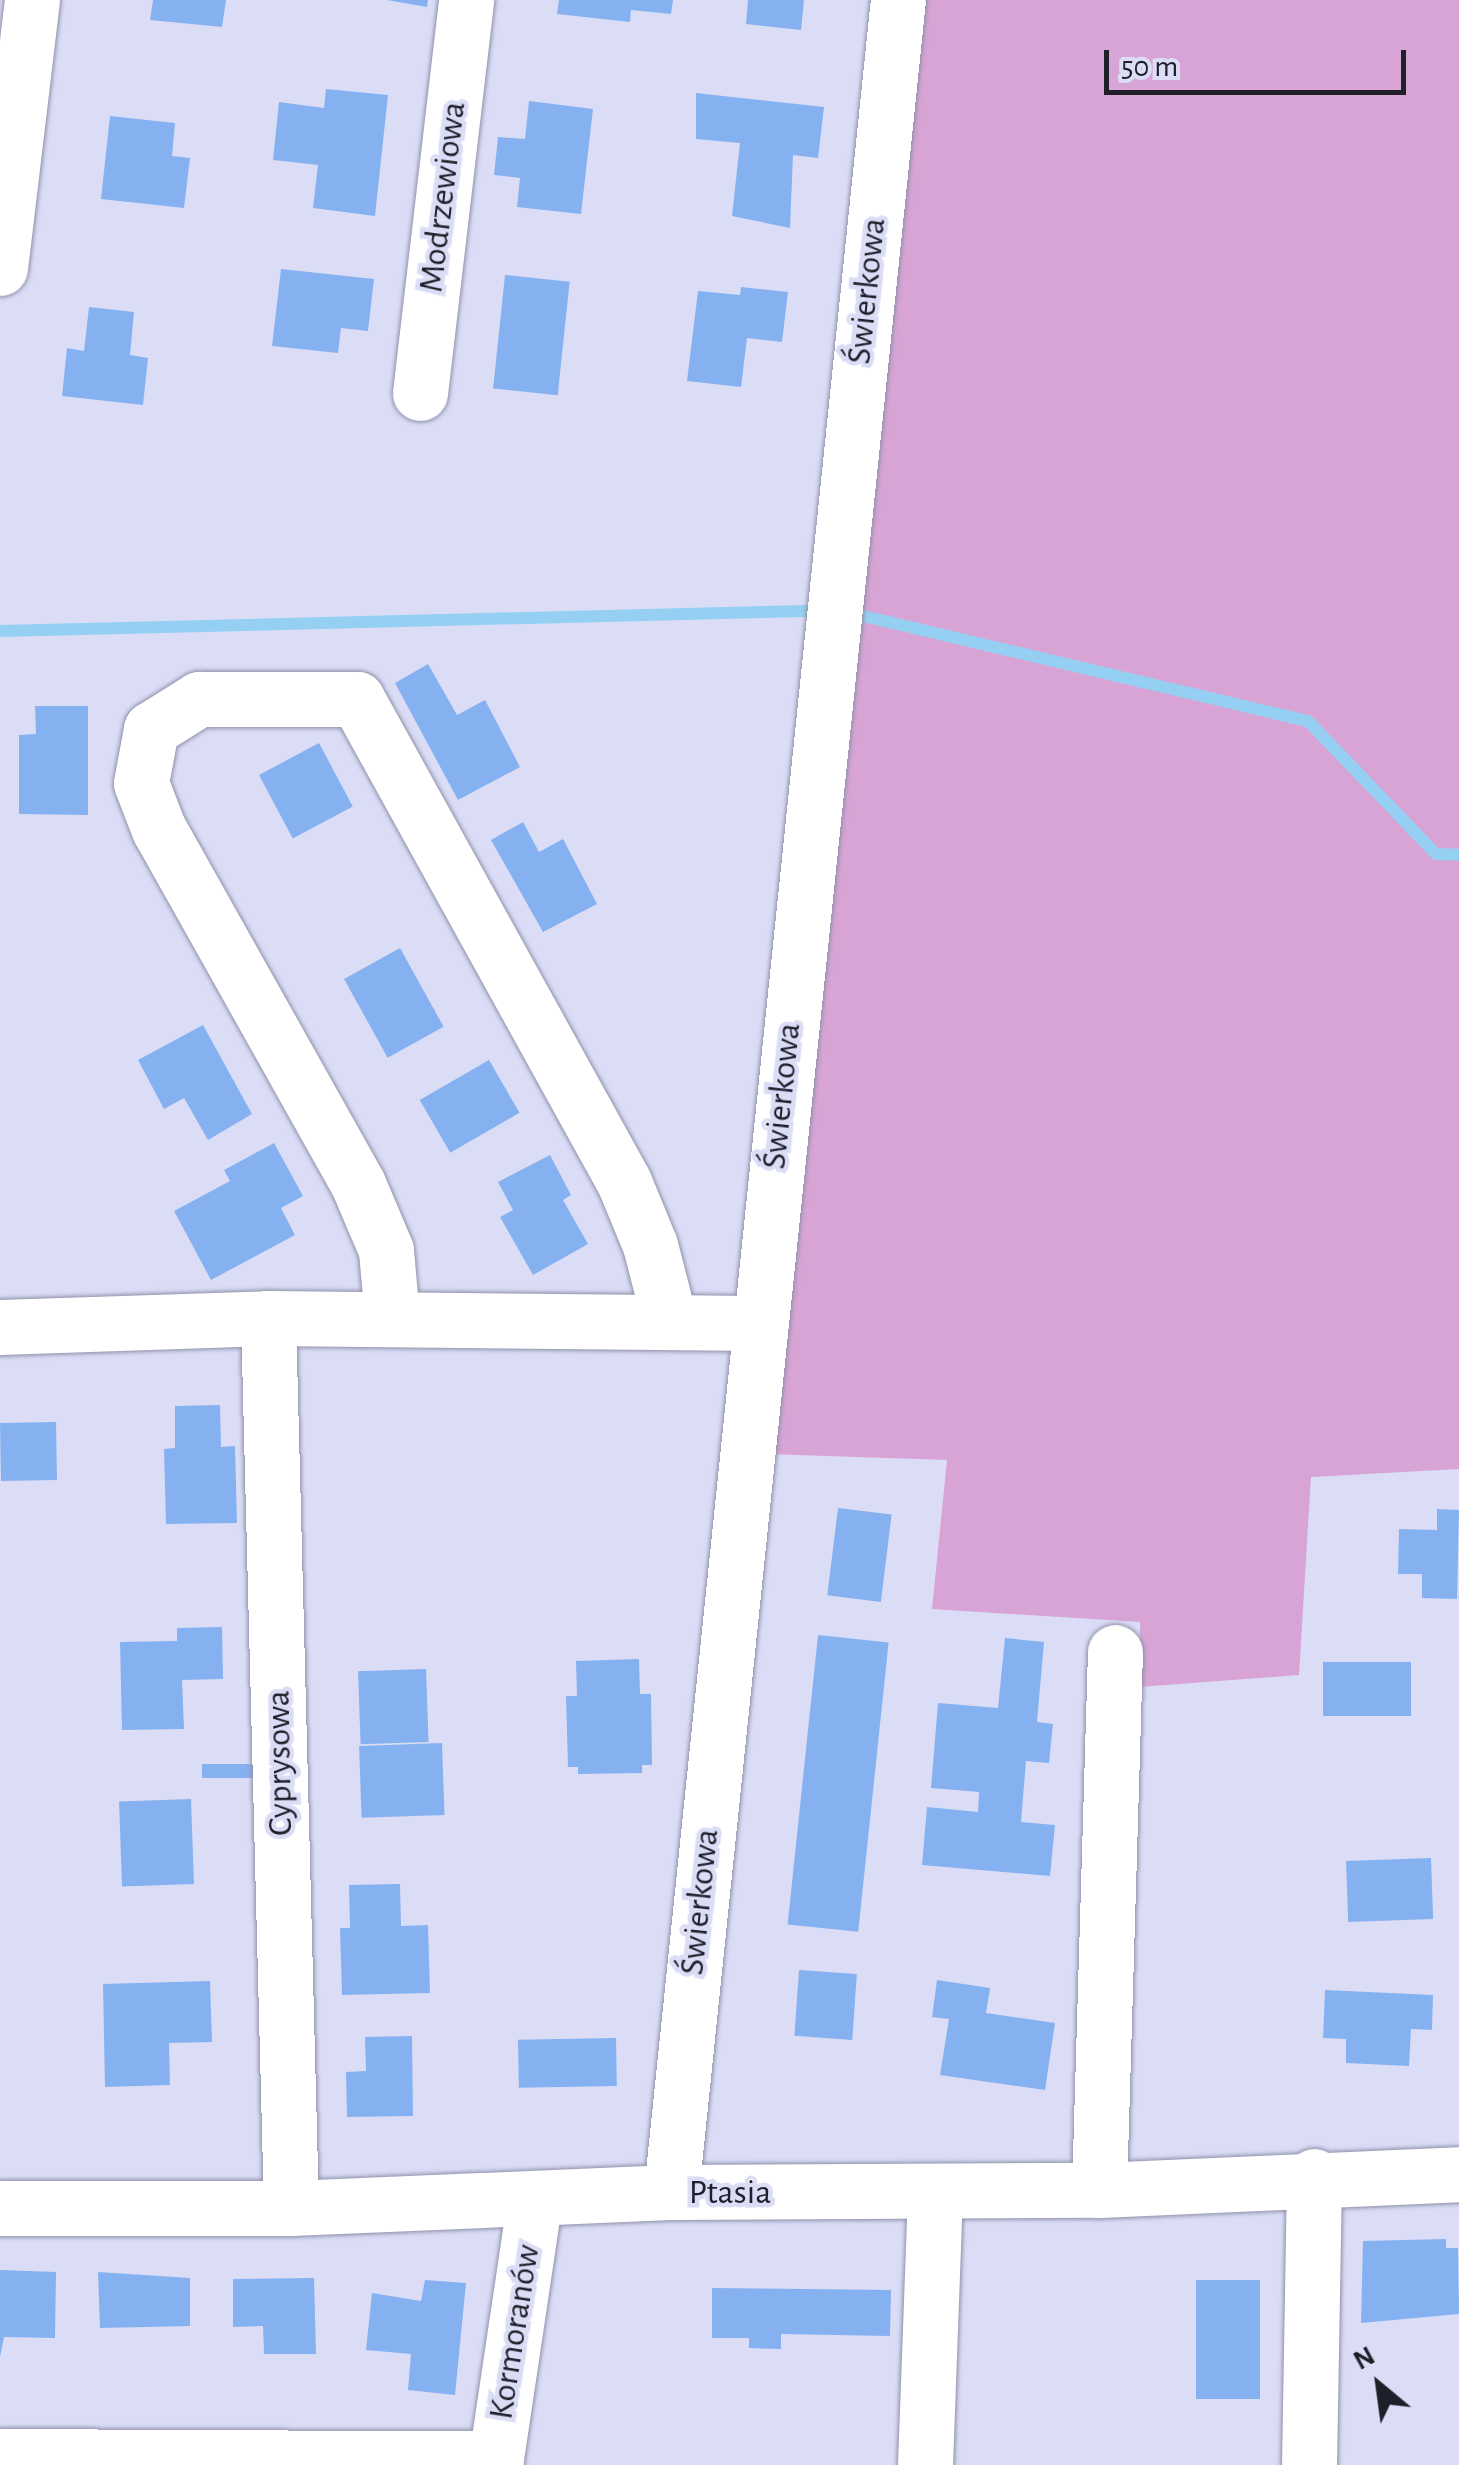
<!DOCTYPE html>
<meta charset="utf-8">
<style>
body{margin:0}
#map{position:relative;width:1459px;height:2465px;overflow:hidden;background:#dbddf7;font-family:"Alegreya Sans",sans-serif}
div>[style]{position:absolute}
.green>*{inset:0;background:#d8a4d5}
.stream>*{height:12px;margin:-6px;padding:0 6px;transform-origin:6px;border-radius:6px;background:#95d0f2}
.building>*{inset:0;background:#86b1f0;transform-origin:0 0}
.roads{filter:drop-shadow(0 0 2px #8f91a9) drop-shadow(0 0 2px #8f91a9)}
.minor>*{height:55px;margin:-27.5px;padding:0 27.5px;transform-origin:27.5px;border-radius:27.5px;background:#fff}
span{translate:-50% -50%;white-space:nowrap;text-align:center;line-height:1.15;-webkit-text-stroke:9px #dbddf7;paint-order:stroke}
.street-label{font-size:35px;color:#1e1f28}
.north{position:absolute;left:1329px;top:2335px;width:100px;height:100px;-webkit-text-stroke:8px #dbddf7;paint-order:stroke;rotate:331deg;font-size:28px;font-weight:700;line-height:40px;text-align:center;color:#1e1f28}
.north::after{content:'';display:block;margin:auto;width:35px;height:45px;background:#1e1f28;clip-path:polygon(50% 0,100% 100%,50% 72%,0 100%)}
.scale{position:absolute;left:1104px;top:50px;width:302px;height:45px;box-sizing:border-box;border:5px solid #1e1f28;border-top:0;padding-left:12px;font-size:30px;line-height:35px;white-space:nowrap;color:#1e1f28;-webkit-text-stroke:8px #dbddf7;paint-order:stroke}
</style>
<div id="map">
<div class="green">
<div style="clip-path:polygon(924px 0,1459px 0,1459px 1469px,1311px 1477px,1299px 1675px,1139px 1687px,1140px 1622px,932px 1609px,947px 1460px,767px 1454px)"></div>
</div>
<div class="stream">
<div style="left:863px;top:616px;width:457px;rotate:13.3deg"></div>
<div style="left:1308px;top:721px;width:185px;rotate:46.1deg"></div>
<div style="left:1436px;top:854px;width:23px;rotate:2deg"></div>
<div style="left:0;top:631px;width:807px;rotate:-1.42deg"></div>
</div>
<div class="building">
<div style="clip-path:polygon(153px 0,226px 0,222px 27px,150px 20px)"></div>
<div style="clip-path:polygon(387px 0,428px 0,427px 7px)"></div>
<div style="clip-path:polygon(559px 0,673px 0,671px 14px,631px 10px,630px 22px,557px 14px)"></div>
<div style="clip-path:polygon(748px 0,804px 0,801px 30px,746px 24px)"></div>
<div style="clip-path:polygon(326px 89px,388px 95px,375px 216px,313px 208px,318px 165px,273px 160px,279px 102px,324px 108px)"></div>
<div style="clip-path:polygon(696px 93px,824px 107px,818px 158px,793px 155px,790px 228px,732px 216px,740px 143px,696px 139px)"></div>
<div style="clip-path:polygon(529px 101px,593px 109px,581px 214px,517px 207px,520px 178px,494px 175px,498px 137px,525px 139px)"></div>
<div style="clip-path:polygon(110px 116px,175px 123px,172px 156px,190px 158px,184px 208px,101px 199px)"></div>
<div style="clip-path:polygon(281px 269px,374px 279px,368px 331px,341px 328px,338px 353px,272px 346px)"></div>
<div style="left:505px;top:275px;width:65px;height:114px;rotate:6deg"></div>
<div style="clip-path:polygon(741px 287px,788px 292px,782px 342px,747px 338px,741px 387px,687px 381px,698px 291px,740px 295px)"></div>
<div style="clip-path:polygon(89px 307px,134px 312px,130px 355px,148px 358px,143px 405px,62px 396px,67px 348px,84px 351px)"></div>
<div style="clip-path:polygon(428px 664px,457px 715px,485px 700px,520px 767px,458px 800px,395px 683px)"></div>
<div style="clip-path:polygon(35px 706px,88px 706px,88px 815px,19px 814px,19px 735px,36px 734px)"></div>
<div style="left:319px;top:743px;width:72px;height:68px;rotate:62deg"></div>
<div style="clip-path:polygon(523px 822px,539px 852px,563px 839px,597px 904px,543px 932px,491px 840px)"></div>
<div style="left:400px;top:948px;width:90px;height:64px;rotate:61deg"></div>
<div style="clip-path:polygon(203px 1025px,252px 1114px,208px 1140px,184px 1098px,164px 1109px,138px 1060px)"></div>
<div style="left:489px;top:1060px;width:61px;height:80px;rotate:60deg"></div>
<div style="clip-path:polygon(274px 1143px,303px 1196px,281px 1208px,295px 1235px,211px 1280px,174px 1211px,230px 1181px,224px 1170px)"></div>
<div style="clip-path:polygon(550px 1155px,571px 1195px,563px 1200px,588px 1244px,533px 1275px,500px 1217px,513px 1210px,498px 1182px)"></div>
<div style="clip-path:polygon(220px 1405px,221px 1447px,235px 1446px,237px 1523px,166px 1524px,164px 1449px,175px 1448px,175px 1406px)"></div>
<div style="left:56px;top:1422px;width:58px;height:56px;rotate:89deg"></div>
<div style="left:838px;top:1508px;width:54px;height:88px;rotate:7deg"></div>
<div style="clip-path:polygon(1437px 1509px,1459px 1510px,1457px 1599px,1422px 1598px,1422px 1574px,1398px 1574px,1399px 1529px,1437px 1530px)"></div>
<div style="clip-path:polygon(222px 1627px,223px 1679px,182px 1680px,184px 1729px,122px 1730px,120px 1642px,177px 1641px,177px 1628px)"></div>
<div style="left:818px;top:1635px;width:71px;height:291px;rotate:6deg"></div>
<div style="clip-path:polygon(1005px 1638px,1044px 1642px,1037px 1722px,1053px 1724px,1049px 1763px,1026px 1761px,1021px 1822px,1055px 1825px,1050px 1876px,922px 1865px,927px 1807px,978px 1812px,979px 1792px,931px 1788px,938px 1703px,998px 1708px)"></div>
<div style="clip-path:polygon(639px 1659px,640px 1694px,651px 1694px,652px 1765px,642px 1765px,642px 1773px,578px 1774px,578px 1767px,568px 1767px,566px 1696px,577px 1696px,576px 1661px)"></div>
<div style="left:1323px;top:1662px;width:88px;height:54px"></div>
<div style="left:426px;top:1669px;width:73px;height:68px;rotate:88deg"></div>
<div style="left:442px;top:1743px;width:72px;height:83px;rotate:88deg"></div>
<div style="left:258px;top:1764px;width:14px;height:56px;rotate:90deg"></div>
<div style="left:191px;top:1799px;width:85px;height:72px;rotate:88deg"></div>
<div style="left:1431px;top:1858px;width:61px;height:85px;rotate:88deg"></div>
<div style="clip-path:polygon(400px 1884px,401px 1926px,428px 1925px,430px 1993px,342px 1995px,340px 1928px,350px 1928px,349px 1885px)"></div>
<div style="left:799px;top:1970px;width:58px;height:66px;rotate:4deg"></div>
<div style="clip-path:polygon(937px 1980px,990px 1988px,986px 2013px,1055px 2023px,1045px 2090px,940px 2075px,949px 2019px,932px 2017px)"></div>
<div style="clip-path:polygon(210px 1981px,212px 2042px,169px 2043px,170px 2085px,105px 2087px,103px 1984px)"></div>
<div style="clip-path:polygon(1325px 1990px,1433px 1995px,1432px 2030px,1411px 2029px,1409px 2066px,1346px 2063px,1346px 2039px,1323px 2038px)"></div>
<div style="clip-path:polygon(412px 2036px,413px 2116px,347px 2117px,346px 2072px,366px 2071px,365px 2037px)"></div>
<div style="left:616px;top:2038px;width:48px;height:98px;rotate:89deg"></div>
<div style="clip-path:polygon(1446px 2239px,1446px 2248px,1458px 2248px,1459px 2314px,1361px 2323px,1363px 2241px)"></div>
<div style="clip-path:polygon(0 2270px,56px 2272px,55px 2338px,4px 2337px,0 2357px)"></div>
<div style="clip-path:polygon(98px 2272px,190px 2278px,190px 2326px,100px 2328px)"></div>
<div style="clip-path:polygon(314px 2278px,316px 2354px,264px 2354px,263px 2326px,233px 2327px,233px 2279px)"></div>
<div style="clip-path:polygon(425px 2280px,466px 2283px,455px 2395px,408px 2390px,411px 2354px,366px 2350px,372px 2293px,421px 2301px)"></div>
<div style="left:1196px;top:2280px;width:64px;height:119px"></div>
<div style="clip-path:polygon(712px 2288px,891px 2290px,890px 2336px,781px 2334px,781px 2349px,749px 2348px,749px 2338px,712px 2338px)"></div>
</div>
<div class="roads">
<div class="minor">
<div style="left:0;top:268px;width:270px;rotate:-83.2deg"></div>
<div style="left:420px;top:393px;width:396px;rotate:-83.3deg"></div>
<div style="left:268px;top:1318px;width:890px;rotate:88.52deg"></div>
<div style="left:392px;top:1319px;width:69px;rotate:-95deg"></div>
<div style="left:386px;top:1250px;width:72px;rotate:-113deg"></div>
<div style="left:358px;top:1184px;width:406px;rotate:-119.3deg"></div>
<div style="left:159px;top:830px;width:50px;rotate:-111deg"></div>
<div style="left:141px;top:783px;width:55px;rotate:-79.5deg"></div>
<div style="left:151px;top:729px;width:57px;rotate:-32deg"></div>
<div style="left:199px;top:699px;width:158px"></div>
<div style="left:357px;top:699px;width:552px;rotate:61.07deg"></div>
<div style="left:624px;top:1182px;width:68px;rotate:67.6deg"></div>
<div style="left:650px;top:1245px;width:76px;rotate:75.6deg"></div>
<div style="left:0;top:1327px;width:268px;rotate:-1.9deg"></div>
<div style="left:268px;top:1318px;width:489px;rotate:0.6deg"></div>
<div style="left:1099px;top:2190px;width:538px;rotate:-88.3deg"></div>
<div style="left:671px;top:2192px;width:2204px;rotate:-84.09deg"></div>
<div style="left:0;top:2208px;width:291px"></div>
<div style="left:291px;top:2208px;width:380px;rotate:-2.4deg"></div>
<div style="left:671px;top:2192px;width:428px;rotate:-0.3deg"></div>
<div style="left:1099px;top:2190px;width:360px;rotate:-2.5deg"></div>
<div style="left:0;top:2456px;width:496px;rotate:0.3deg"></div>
<div style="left:495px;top:2465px;width:270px;rotate:-81.5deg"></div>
<div style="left:925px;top:2465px;width:273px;rotate:-87.9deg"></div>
<div style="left:1309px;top:2465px;width:289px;rotate:-89deg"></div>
</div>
</div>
<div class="street-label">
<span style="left:443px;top:197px;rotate:-83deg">Modrzewiowa</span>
<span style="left:867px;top:291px;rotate:-84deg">Świerkowa</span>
<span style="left:782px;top:1096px;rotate:-84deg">Świerkowa</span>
<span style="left:280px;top:1763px;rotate:-91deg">Cyprysowa</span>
<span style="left:700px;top:1902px;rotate:-84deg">Świerkowa</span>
<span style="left:730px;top:2193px">Ptasia</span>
<span style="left:515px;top:2332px;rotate:-81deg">Kormoranów</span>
</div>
<div class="north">N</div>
<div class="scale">50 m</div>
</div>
